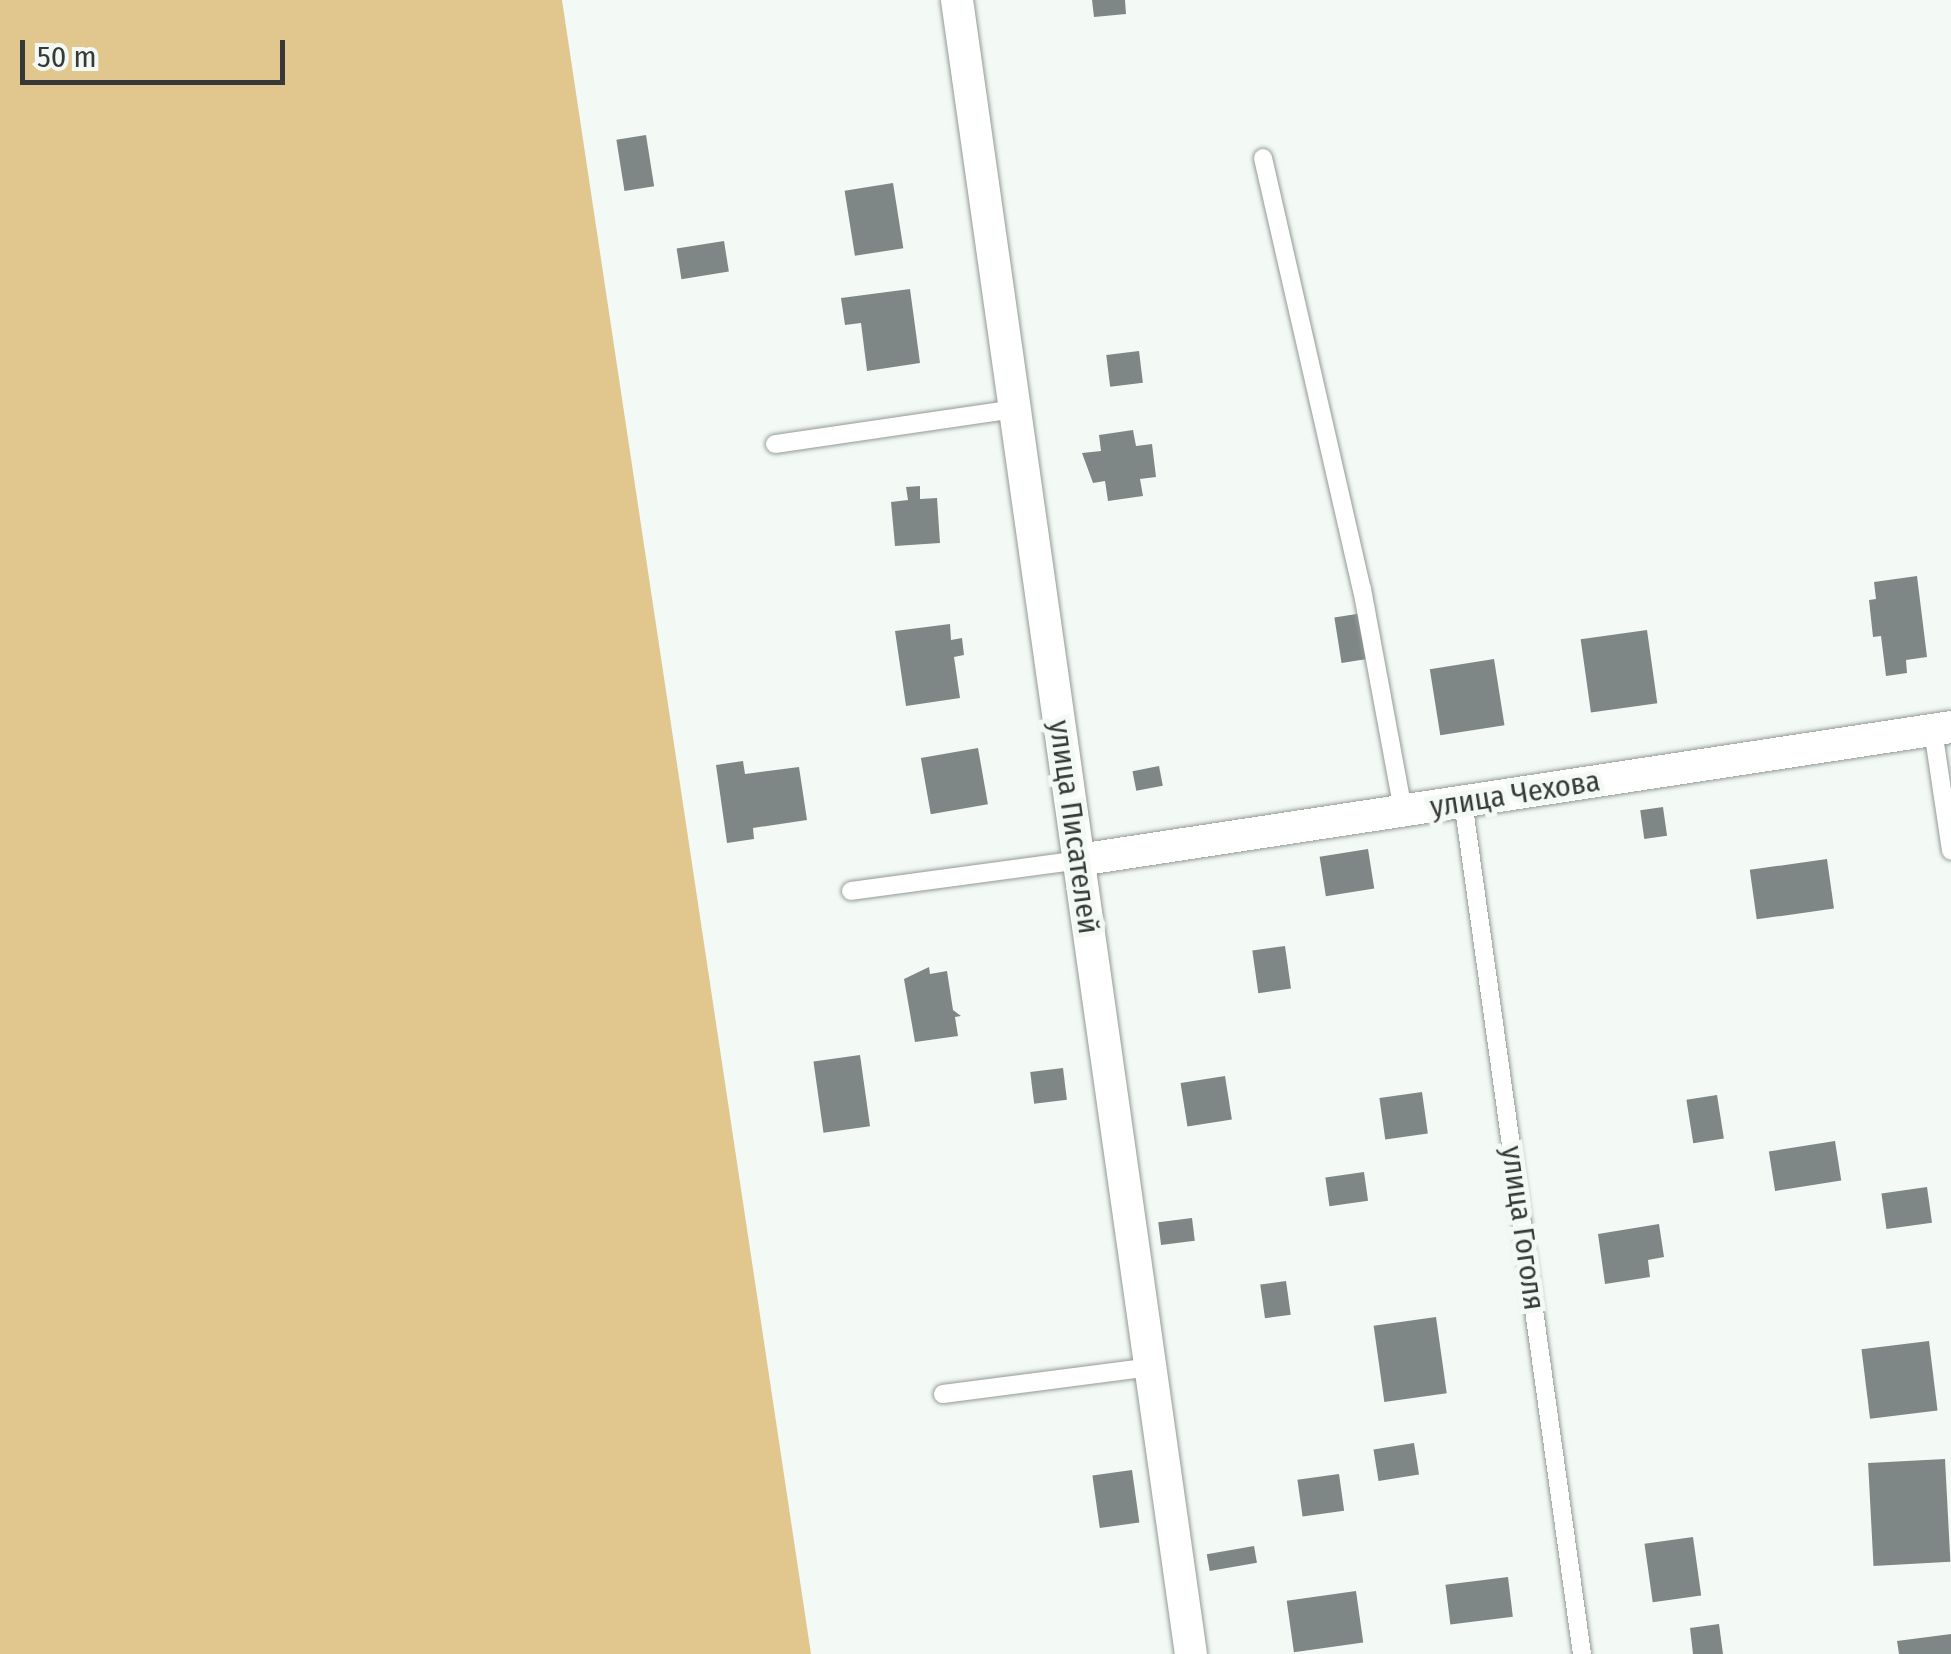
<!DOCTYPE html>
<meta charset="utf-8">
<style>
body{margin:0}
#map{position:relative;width:1951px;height:1654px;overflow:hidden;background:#f3faf5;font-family:"Fira Sans Condensed",sans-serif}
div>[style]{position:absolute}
.green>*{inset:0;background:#e1c78e}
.building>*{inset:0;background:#7f8786;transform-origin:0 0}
.roads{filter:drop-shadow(0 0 2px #939a95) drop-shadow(0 0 2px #939a95)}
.service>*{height:18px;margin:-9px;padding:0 9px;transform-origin:9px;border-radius:9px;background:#fff}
.minor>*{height:32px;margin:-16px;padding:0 16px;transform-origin:16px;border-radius:16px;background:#fff}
span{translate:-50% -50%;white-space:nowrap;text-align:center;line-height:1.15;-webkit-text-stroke:10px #f3faf5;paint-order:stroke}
.street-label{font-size:30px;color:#373937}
.scale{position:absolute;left:20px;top:40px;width:265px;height:45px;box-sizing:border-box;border:5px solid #373937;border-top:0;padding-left:12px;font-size:30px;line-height:35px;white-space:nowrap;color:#373937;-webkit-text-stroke:8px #f3faf5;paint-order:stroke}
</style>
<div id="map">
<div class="green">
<div style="clip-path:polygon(0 0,562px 0,811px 1654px,0 1654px)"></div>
</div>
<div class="building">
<div style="clip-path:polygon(1092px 0,1125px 0,1126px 14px,1094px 17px)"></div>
<div style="left:646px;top:135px;width:52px;height:30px;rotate:81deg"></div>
<div style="left:893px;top:183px;width:66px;height:49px;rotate:81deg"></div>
<div style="left:724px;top:241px;width:31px;height:48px;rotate:81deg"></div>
<div style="clip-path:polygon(910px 289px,920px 363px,867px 371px,861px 323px,845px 325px,841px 298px)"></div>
<div style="left:1139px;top:351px;width:32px;height:33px;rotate:83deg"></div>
<div style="clip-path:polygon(1133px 430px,1136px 446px,1152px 444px,1156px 477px,1140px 479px,1143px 496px,1108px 501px,1105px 481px,1093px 483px,1082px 453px,1101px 451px,1099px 435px)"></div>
<div style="clip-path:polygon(920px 486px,920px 499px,937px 498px,940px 543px,895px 546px,891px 502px,908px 500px,906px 487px)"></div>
<div style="clip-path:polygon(1917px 576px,1927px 657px,1906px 660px,1907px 673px,1886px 676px,1881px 636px,1873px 637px,1869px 600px,1876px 599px,1874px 582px)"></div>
<div style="left:1363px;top:613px;width:46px;height:29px;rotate:81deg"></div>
<div style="clip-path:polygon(950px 624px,951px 640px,962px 638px,964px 655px,954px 657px,960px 698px,906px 706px,895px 631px)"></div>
<div style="left:1647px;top:630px;width:74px;height:67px;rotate:82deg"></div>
<div style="left:1494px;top:659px;width:67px;height:65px;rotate:81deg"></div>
<div style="left:978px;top:748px;width:57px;height:58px;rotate:80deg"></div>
<div style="clip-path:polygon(743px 761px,745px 774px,799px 767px,807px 820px,753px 828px,754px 839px,727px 843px,716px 765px)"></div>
<div style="left:1159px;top:766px;width:20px;height:27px;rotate:79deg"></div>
<div style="left:1663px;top:807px;width:29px;height:23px;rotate:82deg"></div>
<div style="left:1368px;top:849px;width:40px;height:49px;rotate:81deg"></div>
<div style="left:1827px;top:859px;width:50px;height:78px;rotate:82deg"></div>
<div style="left:1285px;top:946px;width:43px;height:33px;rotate:82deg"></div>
<div style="clip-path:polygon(929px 967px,930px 974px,947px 971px,953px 1010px,961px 1016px,955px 1017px,958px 1036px,915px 1042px,904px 979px)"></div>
<div style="left:860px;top:1055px;width:72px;height:47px;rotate:82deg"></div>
<div style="left:1063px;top:1068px;width:32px;height:33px;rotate:83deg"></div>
<div style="left:1225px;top:1076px;width:44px;height:45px;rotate:81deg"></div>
<div style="left:1422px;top:1092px;width:42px;height:43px;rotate:82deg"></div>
<div style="left:1717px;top:1095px;width:44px;height:31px;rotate:81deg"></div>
<div style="left:1835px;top:1141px;width:40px;height:67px;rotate:81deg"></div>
<div style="left:1364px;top:1172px;width:29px;height:39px;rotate:82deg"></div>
<div style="left:1927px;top:1187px;width:36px;height:46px;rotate:82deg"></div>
<div style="left:1192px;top:1218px;width:23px;height:34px;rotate:83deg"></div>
<div style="clip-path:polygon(1659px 1224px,1664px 1257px,1648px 1260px,1650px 1277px,1605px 1284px,1598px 1234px)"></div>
<div style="left:1286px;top:1281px;width:34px;height:26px;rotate:82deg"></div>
<div style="left:1436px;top:1317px;width:77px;height:63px;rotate:82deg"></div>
<div style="left:1929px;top:1341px;width:70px;height:68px;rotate:83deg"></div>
<div style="left:1414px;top:1443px;width:32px;height:41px;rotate:81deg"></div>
<div style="left:1945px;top:1459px;width:103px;height:77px;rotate:87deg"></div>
<div style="left:1132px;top:1470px;width:53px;height:40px;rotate:82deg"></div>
<div style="left:1339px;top:1474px;width:37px;height:42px;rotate:82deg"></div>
<div style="left:1693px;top:1537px;width:59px;height:49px;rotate:82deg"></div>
<div style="left:1254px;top:1546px;width:17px;height:48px;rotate:80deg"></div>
<div style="left:1508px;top:1577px;width:40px;height:63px;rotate:83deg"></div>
<div style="left:1356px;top:1591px;width:52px;height:70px;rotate:82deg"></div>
<div style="clip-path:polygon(1719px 1624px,1723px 1654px,1693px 1654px,1690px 1628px)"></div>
<div style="clip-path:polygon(1951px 1634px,1951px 1654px,1899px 1654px,1897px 1641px)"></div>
</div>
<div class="roads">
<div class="service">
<div style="left:1263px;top:158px;width:442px;rotate:77.1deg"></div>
<div style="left:1362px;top:589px;width:226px;rotate:79.5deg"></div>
<div style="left:775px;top:444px;width:243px;rotate:-8.3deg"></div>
<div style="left:1933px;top:730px;width:122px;rotate:81.5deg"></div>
<div style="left:1463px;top:801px;width:861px;rotate:82.06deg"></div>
<div style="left:851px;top:891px;width:230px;rotate:-7.7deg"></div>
<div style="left:943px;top:1394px;width:209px;rotate:-7.4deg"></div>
</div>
<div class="minor">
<div style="left:957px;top:0;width:1670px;rotate:81.95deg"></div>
<div style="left:1079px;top:860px;width:882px;rotate:-8.67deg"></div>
</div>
</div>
<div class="street-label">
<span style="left:1515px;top:794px;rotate:-9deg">улица Чехова</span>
<span style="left:1074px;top:827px;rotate:82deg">улица Писателей</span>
<span style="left:1523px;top:1228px;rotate:82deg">улица Гоголя</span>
</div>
<div class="scale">50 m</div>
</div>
